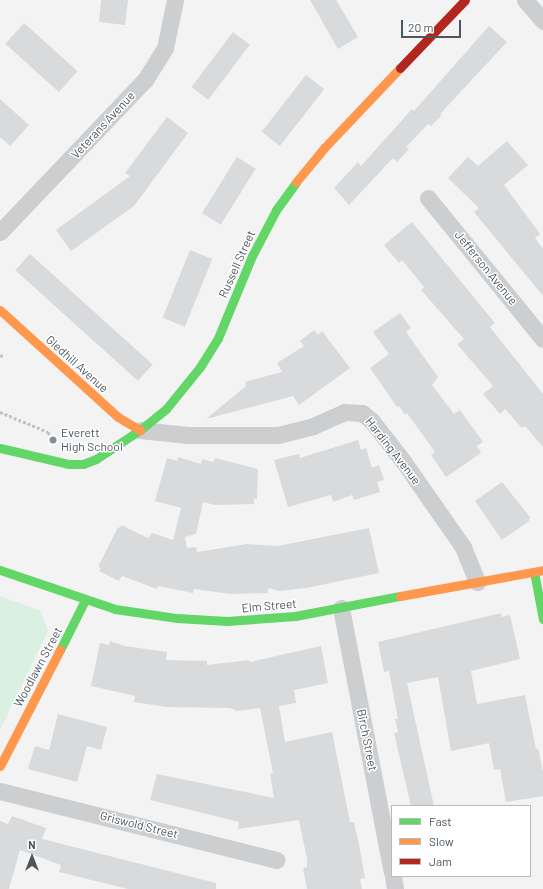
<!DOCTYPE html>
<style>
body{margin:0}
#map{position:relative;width:543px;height:889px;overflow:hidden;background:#f3f3f3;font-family:Barlow,sans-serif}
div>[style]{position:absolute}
.green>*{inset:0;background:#daf0e2}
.building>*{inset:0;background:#d9dadc;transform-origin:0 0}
.path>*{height:2.5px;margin-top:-1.25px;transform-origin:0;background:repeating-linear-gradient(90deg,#bcc6c3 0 3px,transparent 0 5px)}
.street>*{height:17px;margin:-8.5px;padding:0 8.5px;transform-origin:8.5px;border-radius:8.5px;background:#cdced0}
.fast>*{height:9px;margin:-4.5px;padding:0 4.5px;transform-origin:4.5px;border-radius:4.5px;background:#63d668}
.slow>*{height:9px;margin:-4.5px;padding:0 4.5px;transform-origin:4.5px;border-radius:4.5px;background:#ff974d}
.jam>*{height:9px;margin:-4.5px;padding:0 4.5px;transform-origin:4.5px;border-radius:4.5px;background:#b3261e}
.dots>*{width:11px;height:11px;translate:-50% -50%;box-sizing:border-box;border:2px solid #fff;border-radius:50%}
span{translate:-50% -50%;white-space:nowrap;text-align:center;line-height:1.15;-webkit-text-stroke:3px #fff;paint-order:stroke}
.street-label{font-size:12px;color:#4b565e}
.poi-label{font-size:12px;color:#4b565e}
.left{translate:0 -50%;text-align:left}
.legend{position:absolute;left:391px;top:805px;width:140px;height:72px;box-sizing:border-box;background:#fff;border:1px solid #b7bbbf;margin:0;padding:5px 7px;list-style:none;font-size:12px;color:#4b565e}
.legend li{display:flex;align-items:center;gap:8px;height:20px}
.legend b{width:20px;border:1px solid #b7bbbf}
.north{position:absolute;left:12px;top:837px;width:40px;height:40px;-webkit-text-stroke:3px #fff;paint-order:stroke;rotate:0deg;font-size:11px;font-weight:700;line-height:16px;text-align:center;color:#4b565e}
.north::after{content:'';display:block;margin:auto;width:14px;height:18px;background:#4b565e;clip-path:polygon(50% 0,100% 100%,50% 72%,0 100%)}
.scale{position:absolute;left:401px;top:20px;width:60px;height:18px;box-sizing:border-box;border:2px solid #4b565e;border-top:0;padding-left:5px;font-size:12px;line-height:14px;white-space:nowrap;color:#4b565e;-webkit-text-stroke:3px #fff;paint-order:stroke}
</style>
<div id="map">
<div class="green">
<div style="clip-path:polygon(0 596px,41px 611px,48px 631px,0 730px)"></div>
</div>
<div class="building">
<div style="clip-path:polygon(101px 0,128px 0,125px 25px,99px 22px)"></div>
<div style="clip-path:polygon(310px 0,336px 0,358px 37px,338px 49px)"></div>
<div style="left:24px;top:23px;width:72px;height:28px;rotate:42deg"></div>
<div style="clip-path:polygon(489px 26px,507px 42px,440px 114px,442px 115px,431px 126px,428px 124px,406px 147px,409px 149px,397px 162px,393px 158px,349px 205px,334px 188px,358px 162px,361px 166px,412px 109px,414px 111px)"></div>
<div style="left:233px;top:32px;width:21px;height:69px;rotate:37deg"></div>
<div style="left:306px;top:75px;width:23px;height:72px;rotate:38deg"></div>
<div style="clip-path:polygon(0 99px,29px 125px,10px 146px,0 137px)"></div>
<div style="clip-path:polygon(167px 117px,188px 133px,134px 206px,71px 251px,56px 230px,130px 176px,125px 173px)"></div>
<div style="clip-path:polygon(507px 141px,528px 165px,504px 185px,540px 234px,535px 238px,543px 249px,543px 296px,474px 212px,479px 208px,448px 178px,468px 157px,478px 166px)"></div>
<div style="left:237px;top:157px;width:22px;height:66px;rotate:32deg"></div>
<div style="clip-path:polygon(412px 222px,495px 323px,490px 327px,543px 394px,543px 447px,525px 426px,522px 428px,505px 409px,500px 414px,483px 394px,493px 386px,457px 344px,464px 339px,421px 290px,424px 287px,402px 260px,399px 263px,384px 245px)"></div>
<div style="left:190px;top:250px;width:24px;height:73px;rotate:22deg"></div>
<div style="left:30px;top:254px;width:165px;height:22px;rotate:42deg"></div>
<div style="clip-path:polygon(400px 313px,411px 328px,406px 332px,438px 377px,432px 385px,454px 414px,460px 410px,483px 442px,477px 446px,481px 453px,446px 477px,431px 455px,435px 452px,407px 413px,405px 415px,399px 406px,397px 407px,370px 368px,389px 354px,373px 332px)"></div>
<div style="clip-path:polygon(314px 330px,318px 335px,322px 331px,350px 368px,299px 405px,293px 396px,206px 419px,246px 386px,245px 382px,282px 372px,277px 363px,304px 346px,300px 341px)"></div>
<div style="clip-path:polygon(358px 440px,361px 450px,366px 448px,372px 468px,379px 465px,384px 480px,377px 482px,380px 492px,354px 500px,352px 495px,333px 502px,331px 495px,288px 507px,274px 460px,299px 454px,300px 458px)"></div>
<div style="clip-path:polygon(178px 457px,201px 464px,202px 459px,213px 462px,215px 458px,258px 469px,257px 499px,254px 499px,254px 504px,215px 505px,203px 502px,196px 534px,185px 537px,187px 548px,196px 547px,197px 552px,247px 544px,278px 546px,369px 528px,379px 573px,306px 588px,279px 591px,268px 588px,268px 593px,231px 594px,194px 589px,193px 593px,158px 586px,157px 589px,122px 576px,119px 581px,99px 571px,101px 568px,98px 567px,118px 527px,120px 528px,121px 525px,148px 538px,152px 533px,173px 540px,181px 508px,155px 501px,167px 458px,177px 461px)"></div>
<div style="clip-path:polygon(502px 482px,530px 517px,529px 521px,502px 540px,475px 501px)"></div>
<div style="clip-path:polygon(501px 613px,502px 617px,510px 615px,520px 659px,471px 671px,477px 704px,525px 695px,536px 749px,538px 748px,543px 772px,543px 796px,506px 802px,500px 769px,494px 770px,489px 743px,451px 751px,438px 677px,407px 683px,434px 806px,411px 806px,394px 733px,398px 732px,395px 719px,398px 719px,389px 671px,384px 672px,378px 642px)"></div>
<div style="clip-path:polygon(110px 641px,125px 646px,167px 652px,166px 660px,207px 661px,207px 665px,249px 660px,250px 662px,321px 646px,328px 683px,294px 690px,296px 703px,279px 706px,285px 742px,332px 732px,350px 822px,354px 822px,360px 849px,365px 878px,360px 879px,362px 889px,307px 889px,303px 868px,307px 867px,307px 859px,299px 820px,238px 829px,239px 822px,150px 800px,157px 774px,274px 798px,270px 774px,273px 773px,260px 708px,237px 711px,230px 708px,166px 707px,134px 702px,135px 696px,91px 686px,100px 643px,109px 645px)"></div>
<div style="clip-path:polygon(58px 714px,107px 727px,101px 750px,87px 746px,77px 782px,28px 769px,35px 746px,49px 750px)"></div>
<div style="clip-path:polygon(12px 816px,46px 828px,42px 839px,216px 883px,216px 889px,128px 889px,59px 872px,61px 865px,20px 850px,9px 889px,0 889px,0 821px,8px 824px)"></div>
</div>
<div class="path">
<div style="left:0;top:356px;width:3px;rotate:-18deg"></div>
<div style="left:0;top:412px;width:52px;rotate:22.6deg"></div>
<div style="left:48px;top:432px;width:9px;rotate:54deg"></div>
</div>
<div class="street">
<div style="left:525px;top:0;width:28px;rotate:49deg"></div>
<div style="left:428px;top:198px;width:182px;rotate:50.8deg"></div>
<div style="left:0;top:232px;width:210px;rotate:-46.4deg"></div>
<div style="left:145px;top:80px;width:38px;rotate:-58deg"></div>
<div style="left:165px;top:48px;width:49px;rotate:-78.2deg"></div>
<div style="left:140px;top:430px;width:48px;rotate:5.9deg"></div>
<div style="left:188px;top:435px;width:90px"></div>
<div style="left:278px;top:435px;width:36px;rotate:-14deg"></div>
<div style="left:313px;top:426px;width:34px;rotate:-24deg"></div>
<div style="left:344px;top:412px;width:18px;rotate:3deg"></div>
<div style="left:362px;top:413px;width:11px;rotate:38deg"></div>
<div style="left:371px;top:420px;width:52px;rotate:52deg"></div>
<div style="left:403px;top:461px;width:105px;rotate:55.1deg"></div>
<div style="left:463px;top:547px;width:38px;rotate:68deg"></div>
<div style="left:341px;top:608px;width:269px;rotate:79.1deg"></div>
<div style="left:0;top:791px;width:285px;rotate:14deg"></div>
<div style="left:393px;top:876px;width:13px;rotate:81deg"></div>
</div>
<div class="fast">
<div style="left:0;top:448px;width:71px;rotate:13.1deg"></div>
<div style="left:69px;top:464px;width:14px"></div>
<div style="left:83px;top:464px;width:14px;rotate:-21deg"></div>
<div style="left:96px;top:459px;width:53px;rotate:-33.4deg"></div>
<div style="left:140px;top:430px;width:33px;rotate:-39deg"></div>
<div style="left:166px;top:409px;width:54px;rotate:-51deg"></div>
<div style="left:200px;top:367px;width:34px;rotate:-58deg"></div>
<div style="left:218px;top:338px;width:89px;rotate:-67.5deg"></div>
<div style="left:252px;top:256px;width:52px;rotate:-62.4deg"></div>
<div style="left:276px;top:210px;width:34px;rotate:-54deg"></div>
<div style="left:0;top:570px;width:121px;rotate:18.7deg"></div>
<div style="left:115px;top:609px;width:63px;rotate:8.3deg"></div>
<div style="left:177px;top:618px;width:50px;rotate:3.4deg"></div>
<div style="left:227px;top:621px;width:68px;rotate:-4.2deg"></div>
<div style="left:295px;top:616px;width:107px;rotate:-10.8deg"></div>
<div style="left:534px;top:572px;width:48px;rotate:79.2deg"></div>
<div style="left:60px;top:650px;width:56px;rotate:-63.4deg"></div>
</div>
<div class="slow">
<div style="left:296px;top:182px;width:44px;rotate:-50.5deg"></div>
<div style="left:324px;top:148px;width:110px;rotate:-46.5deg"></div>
<div style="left:0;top:310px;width:159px;rotate:42.2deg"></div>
<div style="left:118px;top:417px;width:26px;rotate:31deg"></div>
<div style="left:400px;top:596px;width:145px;rotate:-10.3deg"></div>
<div style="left:0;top:766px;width:131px;rotate:-62.7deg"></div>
</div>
<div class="jam">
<div style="left:400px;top:68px;width:94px;rotate:-46.3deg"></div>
</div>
<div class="dots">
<div style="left:53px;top:440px;background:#868d92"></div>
</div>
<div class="street-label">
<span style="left:103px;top:125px;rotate:-47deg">Veterans Avenue</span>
<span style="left:237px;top:264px;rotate:-66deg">Russell Street</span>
<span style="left:486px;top:268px;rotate:51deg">Jefferson Avenue</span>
<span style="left:77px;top:364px;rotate:42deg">Gledhill Avenue</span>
<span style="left:393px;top:451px;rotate:52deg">Harding Avenue</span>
<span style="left:269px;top:606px;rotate:-5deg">Elm Street</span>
<span style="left:38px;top:667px;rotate:-62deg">Woodlawn Street</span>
<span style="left:367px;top:740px;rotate:79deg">Birch Street</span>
<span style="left:139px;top:825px;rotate:14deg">Griswold Street</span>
</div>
<div class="poi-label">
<span class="left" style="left:61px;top:440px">Everett<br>High School</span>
</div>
<ul class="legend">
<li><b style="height:5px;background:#63d668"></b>Fast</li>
<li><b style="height:5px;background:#ff974d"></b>Slow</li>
<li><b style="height:5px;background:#b3261e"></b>Jam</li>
</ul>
<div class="north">N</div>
<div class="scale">20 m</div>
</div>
